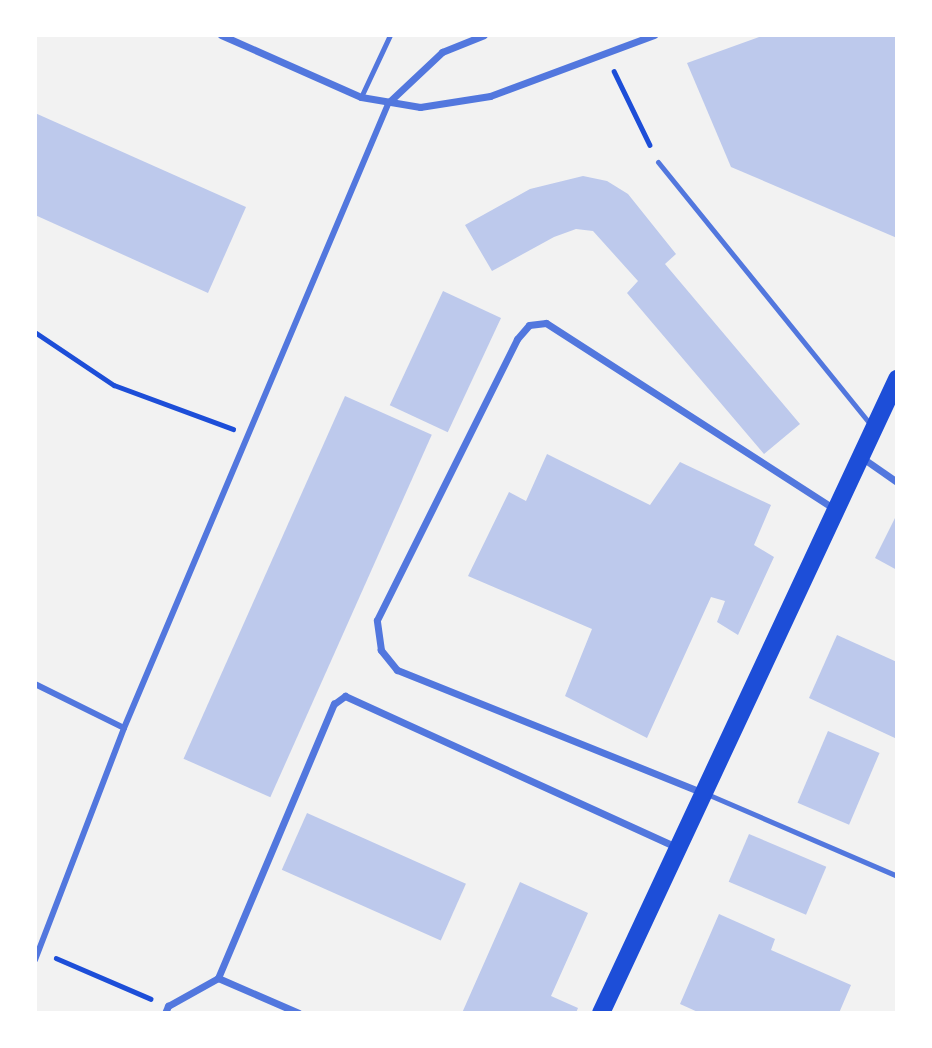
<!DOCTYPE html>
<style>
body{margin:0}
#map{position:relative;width:932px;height:1048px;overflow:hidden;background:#f2f2f2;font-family:Signika,sans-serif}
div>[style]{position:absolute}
.building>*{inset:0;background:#bdc9ec;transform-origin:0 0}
.path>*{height:4.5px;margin:-2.25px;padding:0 2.25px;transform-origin:2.25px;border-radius:2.25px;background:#1d4ed8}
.service>*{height:5px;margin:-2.5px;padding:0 2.5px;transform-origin:2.5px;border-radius:2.5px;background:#5277de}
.pedestrian>*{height:6px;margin:-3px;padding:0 3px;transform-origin:3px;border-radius:3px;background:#5277de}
.minor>*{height:7px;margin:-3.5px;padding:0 3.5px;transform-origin:3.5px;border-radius:3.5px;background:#5277de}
.primary>*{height:18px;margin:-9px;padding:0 9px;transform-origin:9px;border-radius:9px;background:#1d4ed8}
span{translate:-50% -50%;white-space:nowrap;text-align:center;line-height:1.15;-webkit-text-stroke:7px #fff;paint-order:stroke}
.frame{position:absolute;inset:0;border:37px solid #fff;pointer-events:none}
</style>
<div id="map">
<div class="building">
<div style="clip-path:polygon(765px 35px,897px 35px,897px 238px,731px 167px,687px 63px)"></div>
<div style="clip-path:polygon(35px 113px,246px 207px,208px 293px,35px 215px)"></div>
<div style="clip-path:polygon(583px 176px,607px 181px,628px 194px,676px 254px,665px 264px,800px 424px,764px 454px,627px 293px,638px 281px,593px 231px,576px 229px,554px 237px,492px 271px,465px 225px,530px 189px)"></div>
<div style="left:443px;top:291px;width:64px;height:126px;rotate:25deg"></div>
<div style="left:345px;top:396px;width:95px;height:397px;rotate:24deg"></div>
<div style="clip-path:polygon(547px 454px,650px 505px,680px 462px,771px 505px,754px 545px,774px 557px,738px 635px,717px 622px,725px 601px,711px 597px,647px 738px,565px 696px,592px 629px,468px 576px,509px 492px,526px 501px)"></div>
<div style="clip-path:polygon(897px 514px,897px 570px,875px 558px)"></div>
<div style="clip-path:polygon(837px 635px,897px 662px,897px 739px,809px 698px)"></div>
<div style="left:828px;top:731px;width:56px;height:78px;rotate:23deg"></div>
<div style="left:307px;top:813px;width:174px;height:62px;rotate:24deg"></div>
<div style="left:749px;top:834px;width:84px;height:52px;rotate:23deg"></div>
<div style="clip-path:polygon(520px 882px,588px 913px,551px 996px,578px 1008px,576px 1013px,462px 1013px)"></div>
<div style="clip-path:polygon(719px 914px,775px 939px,771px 950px,851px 985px,839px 1013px,700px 1013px,680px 1004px)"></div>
</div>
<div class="path">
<div style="left:614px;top:71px;width:82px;rotate:64.1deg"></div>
<div style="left:35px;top:332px;width:95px;rotate:33.9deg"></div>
<div style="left:114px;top:385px;width:127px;rotate:20.3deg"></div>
<div style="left:56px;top:958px;width:103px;rotate:23.3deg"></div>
</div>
<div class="service">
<div style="left:361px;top:97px;width:68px;rotate:-64.9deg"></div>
<div style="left:658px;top:162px;width:340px;rotate:51deg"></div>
<div style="left:707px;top:794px;width:207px;rotate:23.3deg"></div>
</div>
<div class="pedestrian">
<div style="left:35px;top:684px;width:99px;rotate:26.3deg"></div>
<div style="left:35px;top:960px;width:248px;rotate:-69deg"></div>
<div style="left:124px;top:728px;width:680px;rotate:-67.06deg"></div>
</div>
<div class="minor">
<div style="left:221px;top:35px;width:153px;rotate:23.9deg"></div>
<div style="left:361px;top:97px;width:60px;rotate:9.6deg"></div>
<div style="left:420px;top:107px;width:71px;rotate:-8.9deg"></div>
<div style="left:490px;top:96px;width:175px;rotate:-20.4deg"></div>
<div style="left:389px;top:102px;width:73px;rotate:-43.3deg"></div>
<div style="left:442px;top:52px;width:45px;rotate:-22deg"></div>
<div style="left:861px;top:457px;width:44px;rotate:34.8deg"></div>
<div style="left:701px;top:792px;width:328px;rotate:-158.1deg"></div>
<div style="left:397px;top:670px;width:26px;rotate:-129deg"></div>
<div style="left:381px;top:650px;width:30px;rotate:-98deg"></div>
<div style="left:377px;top:620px;width:314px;rotate:-63.5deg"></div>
<div style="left:517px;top:339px;width:18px;rotate:-49deg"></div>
<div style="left:529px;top:325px;width:17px;rotate:-7deg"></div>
<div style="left:546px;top:323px;width:344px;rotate:32.8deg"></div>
<div style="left:218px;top:978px;width:88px;rotate:23.4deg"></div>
<div style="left:165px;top:1013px;width:8px;rotate:-67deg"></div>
<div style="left:168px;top:1006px;width:57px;rotate:-29.2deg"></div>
<div style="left:218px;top:978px;width:298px;rotate:-67.1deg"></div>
<div style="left:334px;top:704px;width:14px;rotate:-36deg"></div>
<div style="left:345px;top:696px;width:364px;rotate:24.5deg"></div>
</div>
<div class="primary">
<div style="left:601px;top:1013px;width:700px;rotate:-64.97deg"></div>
</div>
<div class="frame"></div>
</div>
